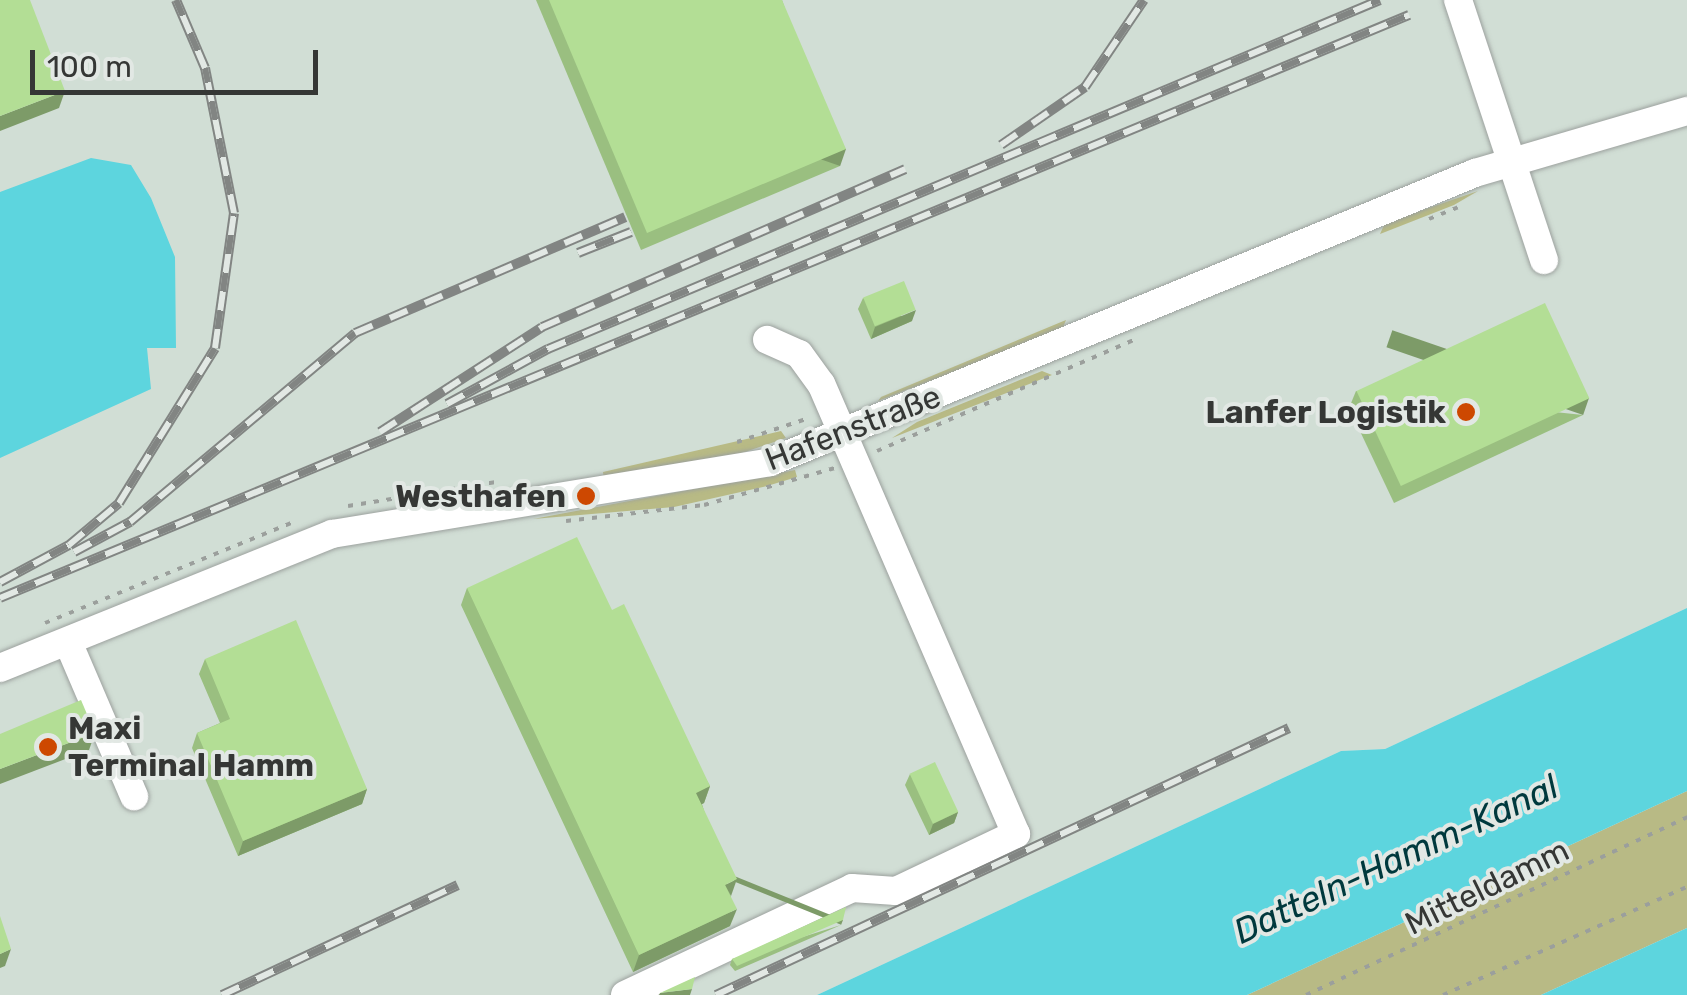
<!DOCTYPE html>
<meta charset="utf-8">
<style>
body{margin:0}
#map{position:relative;width:1687px;height:995px;overflow:hidden;background:#e2e8e4;font-family:Rubik,sans-serif}
div>[style]{position:absolute}
.built>*{inset:0;background:#d1ded5}
.green>*{inset:0;background:#b8ba85}
.water>*{inset:0;background:#5dd5de}
.path>*{height:4px;margin-top:-2px;transform-origin:0;background:repeating-linear-gradient(90deg,#9b9f9c 0 5px,transparent 0 13px)}
.roads{filter:drop-shadow(0 0 2px #9ca19e) drop-shadow(0 0 2px #9ca19e)}
.minor>*{height:28px;margin:-14px;padding:0 14px;transform-origin:14px;border-radius:14px;background:#fff}
.rail>*{height:10px;margin-top:-5px;transform-origin:0;background:repeating-linear-gradient(90deg,#e2e8e4 0 19px,#828583 0 38px);box-sizing:border-box;border-block:2px solid #828583}
.wall>*{inset:0;background:#9abf80}
.shaded-wall>*{inset:0;background:#7d9b68;transform-origin:0 0}
.building>*{inset:0;background:#b3de95;transform-origin:0 0}
.dots>*{width:28px;height:28px;translate:-50% -50%;box-sizing:border-box;border:5px solid #e2e8e4;border-radius:50%}
span{translate:-50% -50%;white-space:nowrap;text-align:center;line-height:1.15;-webkit-text-stroke:8px #e2e8e4;paint-order:stroke}
.poi-label{font-size:32px;color:#353735;font-weight:700}
.right{translate:-100% -50%;text-align:right}
.left{translate:0 -50%;text-align:left}
.street-label{font-size:32px;color:#353735}
.water-label{font-size:35px;color:#00393d;font-style:italic}
.scale{position:absolute;left:30px;top:50px;width:288px;height:45px;box-sizing:border-box;border:5px solid #353735;border-top:0;padding-left:12px;font-size:30px;line-height:35px;white-space:nowrap;color:#353735;-webkit-text-stroke:8px #e2e8e4;paint-order:stroke}
</style>
<div id="map">
<div class="built">
<div style="clip-path:polygon(0 0,1687px 0,1687px 608px,1385px 749px,1341px 751px,817px 995px,0 995px)"></div>
</div>
<div class="green">
<div style="clip-path:polygon(1478px 191px,1454px 205px,1380px 234px,1385px 223px)"></div>
<div style="clip-path:polygon(1066px 320px,1062px 330px,878px 401px,881px 397px)"></div>
<div style="clip-path:polygon(1042px 371px,1052px 375px,892px 438px,917px 422px)"></div>
<div style="clip-path:polygon(781px 431px,786px 438px,736px 455px,604px 480px,603px 472px)"></div>
<div style="clip-path:polygon(795px 470px,797px 477px,767px 486px,674px 507px,533px 519px)"></div>
<div style="clip-path:polygon(1687px 791px,1687px 928px,1541px 995px,1247px 995px)"></div>
</div>
<div class="water">
<div style="clip-path:polygon(91px 158px,131px 165px,151px 198px,175px 257px,176px 348px,147px 348px,151px 389px,0 458px,0 192px)"></div>
<div style="clip-path:polygon(1687px 608px,1687px 791px,1247px 995px,817px 995px,1341px 751px,1385px 749px)"></div>
<div style="clip-path:polygon(1687px 928px,1687px 995px,1541px 995px)"></div>
</div>
<div class="path">
<div style="left:1429px;top:219px;width:31px;rotate:-22deg"></div>
<div style="left:737px;top:442px;width:76px;rotate:-18.4deg"></div>
<div style="left:877px;top:451px;width:280px;rotate:-23.4deg"></div>
<div style="left:348px;top:506px;width:150px;rotate:-9.2deg"></div>
<div style="left:566px;top:521px;width:139px;rotate:-6.6deg"></div>
<div style="left:704px;top:505px;width:136px;rotate:-15.8deg"></div>
<div style="left:45px;top:623px;width:266px;rotate:-22.1deg"></div>
<div style="left:1306px;top:995px;width:421px;rotate:-25deg"></div>
<div style="left:1443px;top:995px;width:267px;rotate:-23.9deg"></div>
</div>
<div class="roads">
<div class="minor">
<div style="left:1458px;top:0;width:274px;rotate:71.7deg"></div>
<div style="left:68px;top:642px;width:168px;rotate:66.8deg"></div>
<div style="left:0;top:668px;width:358px;rotate:-22deg"></div>
<div style="left:332px;top:534px;width:444px;rotate:-9.3deg"></div>
<div style="left:770px;top:462px;width:762px;rotate:-22.29deg"></div>
<div style="left:1475px;top:173px;width:221px;rotate:-16.3deg"></div>
<div style="left:625px;top:995px;width:251px;rotate:-25.2deg"></div>
<div style="left:852px;top:888px;width:44px;rotate:3.9deg"></div>
<div style="left:896px;top:891px;width:133px;rotate:-25.4deg"></div>
<div style="left:1016px;top:834px;width:490px;rotate:-113.4deg"></div>
<div style="left:821px;top:384px;width:37px;rotate:-126deg"></div>
<div style="left:799px;top:354px;width:35px;rotate:-156deg"></div>
</div>
</div>
<div class="rail">
<div style="left:1001px;top:145px;width:102px;rotate:-34.6deg"></div>
<div style="left:1085px;top:87px;width:105px;rotate:-55.9deg"></div>
<div style="left:578px;top:253px;width:57px;rotate:-21.6deg"></div>
<div style="left:447px;top:404px;width:115px;rotate:-28.6deg"></div>
<div style="left:548px;top:349px;width:902px;rotate:-22.76deg"></div>
<div style="left:380px;top:432px;width:193px;rotate:-32.9deg"></div>
<div style="left:542px;top:327px;width:396px;rotate:-23.5deg"></div>
<div style="left:74px;top:552px;width:64px;rotate:-28.2deg"></div>
<div style="left:130px;top:522px;width:294px;rotate:-40deg"></div>
<div style="left:355px;top:333px;width:294px;rotate:-23.2deg"></div>
<div style="left:0;top:582px;width:78px;rotate:-28.2deg"></div>
<div style="left:69px;top:545px;width:65px;rotate:-40deg"></div>
<div style="left:119px;top:503px;width:182px;rotate:-58.2deg"></div>
<div style="left:215px;top:348px;width:136px;rotate:-82deg"></div>
<div style="left:234px;top:213px;width:148px;rotate:-101.3deg"></div>
<div style="left:205px;top:68px;width:74px;rotate:-113.1deg"></div>
<div style="left:0;top:598px;width:1525px;rotate:-22.48deg"></div>
<div style="left:222px;top:995px;width:260px;rotate:-25deg"></div>
<div style="left:716px;top:995px;width:632px;rotate:-24.98deg"></div>
</div>
<div class="wall">
<div style="clip-path:polygon(536px 0,782px 0,840px 166px,641px 250px)"></div>
<div style="clip-path:polygon(863px 298px,912px 321px,871px 339px,858px 309px)"></div>
<div style="clip-path:polygon(1356px 391px,1583px 415px,1394px 503px,1349px 408px)"></div>
<div style="clip-path:polygon(467px 588px,612px 610px,710px 786px,704px 803px,702px 804px,731px 897px,730px 926px,633px 972px,461px 605px)"></div>
<div style="clip-path:polygon(205px 659px,367px 789px,362px 804px,238px 856px,192px 748px,197px 733px,220px 723px,199px 674px)"></div>
<div style="clip-path:polygon(910px 774px,958px 812px,954px 823px,929px 835px,905px 785px)"></div>
<div style="clip-path:polygon(841px 925px,735px 971px,730px 965px,732px 959px)"></div>
</div>
<div class="shaded-wall">
<div style="clip-path:polygon(65px 91px,59px 108px,0 131px,0 116px)"></div>
<div style="left:846px;top:149px;width:18px;height:216px;rotate:109deg"></div>
<div style="clip-path:polygon(916px 310px,912px 321px,871px 339px,875px 327px)"></div>
<div style="left:1589px;top:398px;width:18px;height:208px;rotate:109deg"></div>
<div style="clip-path:polygon(95px 733px,89px 750px,0 784px,0 769px)"></div>
<div style="clip-path:polygon(710px 786px,704px 803px,690px 810px,696px 793px)"></div>
<div style="clip-path:polygon(367px 789px,362px 804px,238px 856px,243px 841px)"></div>
<div style="clip-path:polygon(958px 812px,954px 823px,929px 835px,933px 824px)"></div>
<div style="clip-path:polygon(737px 879px,731px 896px,725px 885px)"></div>
<div style="clip-path:polygon(737px 909px,730px 926px,633px 972px,639px 955px)"></div>
<div style="left:843px;top:920px;width:5px;height:116px;rotate:112deg"></div>
<div style="clip-path:polygon(11px 949px,5px 966px,0 968px,0 954px)"></div>
<div style="clip-path:polygon(692px 989px,690px 995px,659px 995px,660px 993px)"></div>
</div>
<div class="building">
<div style="clip-path:polygon(0 0,30px 0,65px 91px,0 116px)"></div>
<div style="clip-path:polygon(549px 0,782px 0,846px 149px,647px 233px)"></div>
<div style="left:904px;top:281px;width:31px;height:44px;rotate:68deg"></div>
<div style="left:1545px;top:303px;width:105px;height:208px;rotate:65deg"></div>
<div style="clip-path:polygon(577px 537px,612px 610px,624px 604px,710px 786px,696px 793px,737px 879px,725px 885px,737px 909px,639px 955px,467px 588px)"></div>
<div style="clip-path:polygon(296px 620px,367px 789px,243px 841px,197px 733px,230px 719px,205px 659px)"></div>
<div style="clip-path:polygon(81px 700px,95px 733px,0 769px,0 734px)"></div>
<div style="left:935px;top:762px;width:55px;height:28px;rotate:65deg"></div>
<div style="clip-path:polygon(846px 907px,843px 920px,737px 966px,732px 959px)"></div>
<div style="clip-path:polygon(0 916px,11px 949px,0 954px)"></div>
<div style="clip-path:polygon(695px 977px,692px 989px,660px 993px)"></div>
</div>
<div class="dots">
<div style="left:1466px;top:412px;background:#cd4801"></div>
<div style="left:586px;top:496px;background:#cd4801"></div>
<div style="left:48px;top:747px;background:#cd4801"></div>
</div>
<div class="poi-label">
<span class="right" style="left:1446px;top:412px">Lanfer Logistik</span>
<span class="right" style="left:566px;top:496px">Westhafen</span>
<span class="left" style="left:68px;top:747px">Maxi<br>Terminal Hamm</span>
</div>
<div class="street-label">
<span style="left:853px;top:428px;rotate:-21deg">Hafenstraße</span>
<span style="left:1487px;top:887px;rotate:-26deg">Mitteldamm</span>
</div>
<div class="water-label">
<span style="left:1396px;top:859px;rotate:-25deg">Datteln-Hamm-Kanal</span>
</div>
<div class="scale">100 m</div>
</div>
